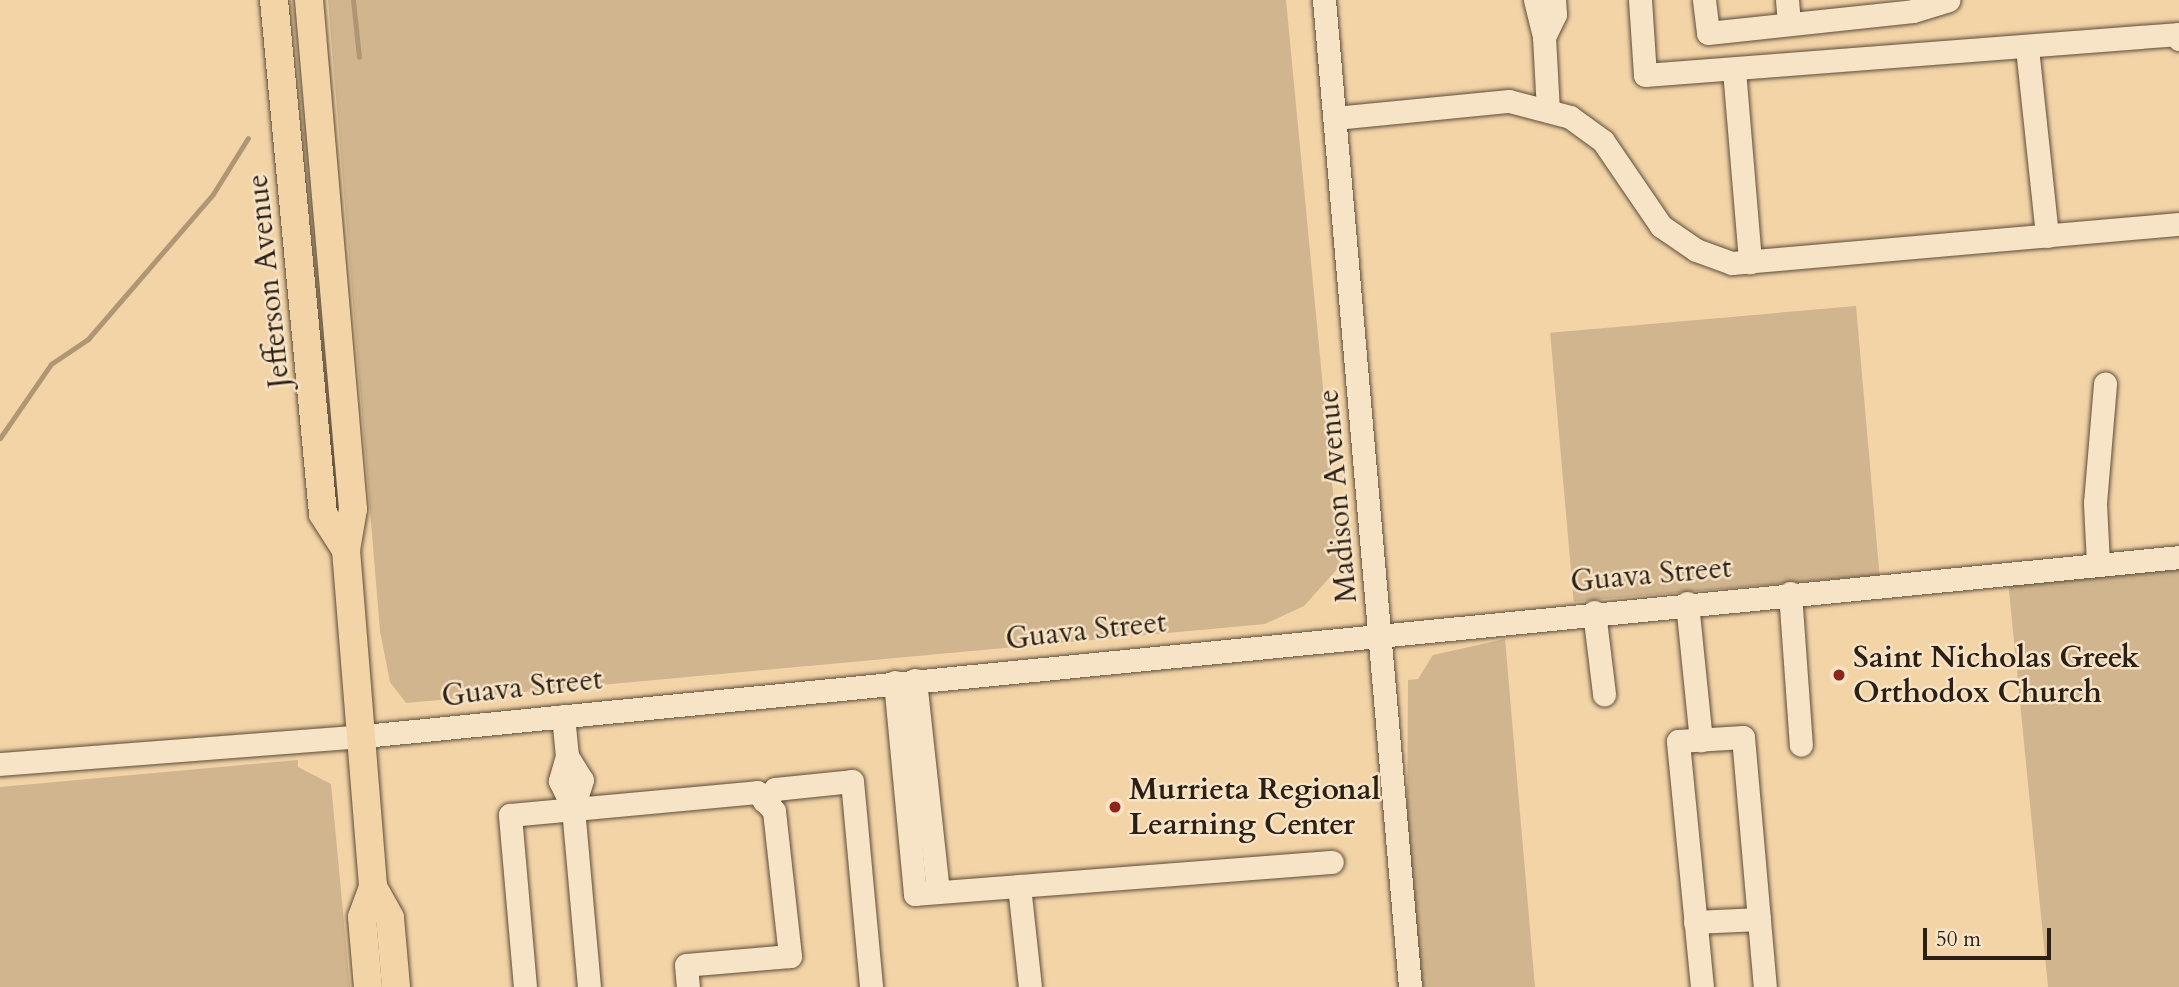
<!DOCTYPE html>
<style>
body{margin:0}
#map{position:relative;width:2179px;height:987px;overflow:hidden;background:#f3d4a7;font-family:Cardo,serif}
div>[style]{position:absolute}
.green>*{inset:0;background:#d1b58e;transform-origin:0 0}
.stream>*{height:5px;margin:-2.5px;padding:0 2.5px;transform-origin:2.5px;border-radius:2.5px;background:#af9775}
.roads{filter:drop-shadow(0 0 2px #5c4d3a) drop-shadow(0 0 2px #5c4d3a)}
.minor>*{height:23px;margin:-11.5px;padding:0 11.5px;transform-origin:11.5px;border-radius:11.5px;background:#f7e3c6}
.major>*{height:28px;margin:-14px;padding:0 14px;transform-origin:14px;border-radius:14px;background:#f3d4a7}
.dots>*{width:19px;height:19px;translate:-50% -50%;box-sizing:border-box;border:4px solid #f7e3c6;border-radius:50%}
span{translate:-50% -50%;white-space:nowrap;text-align:center;line-height:1.15;-webkit-text-stroke:5px #f7e3c6;paint-order:stroke}
.street-label{font-size:30px;color:#2a2015}
.poi-label{font-size:30px;color:#2a2015;font-weight:700}
.left{translate:0 -50%;text-align:left}
.scale{position:absolute;left:1923px;top:928px;width:128px;height:32px;box-sizing:border-box;border:4px solid #2a2015;border-top:0;padding-left:9px;font-size:21px;line-height:24px;white-space:nowrap;color:#2a2015;-webkit-text-stroke:5px #f7e3c6;paint-order:stroke}
</style>
<div id="map">
<div class="green">
<div style="clip-path:polygon(328px 0,1286px 0,1340px 566px,1304px 606px,1265px 624px,406px 703px,390px 682px,380px 631px)"></div>
<div style="left:1856px;top:306px;width:270px;height:307px;rotate:85deg"></div>
<div style="clip-path:polygon(2179px 567px,2179px 987px,2048px 987px,2008px 580px)"></div>
<div style="clip-path:polygon(1505px 639px,1535px 987px,1420px 987px,1407px 838px,1408px 680px,1418px 679px,1433px 655px)"></div>
<div style="clip-path:polygon(298px 760px,298px 767px,331px 784px,350px 987px,0 987px,0 787px)"></div>
</div>
<div class="stream">
<div style="left:353px;top:0;width:57px;rotate:84deg"></div>
<div style="left:0;top:438px;width:90px;rotate:-55.4deg"></div>
<div style="left:51px;top:364px;width:45px;rotate:-34deg"></div>
<div style="left:88px;top:339px;width:191px;rotate:-49.2deg"></div>
<div style="left:213px;top:194px;width:66px;rotate:-58deg"></div>
</div>
<div class="roads">
<div class="minor">
<div style="left:1324px;top:0;width:991px;rotate:85.02deg"></div>
<div style="left:1535px;top:0;width:38px;rotate:76deg"></div>
<div style="left:1544px;top:37px;width:74px;rotate:86.9deg"></div>
<div style="left:1640px;top:0;width:75px;rotate:86.2deg"></div>
<div style="left:1645px;top:75px;width:536px;rotate:-4.39deg"></div>
<div style="left:2179px;top:34px;width:5px;rotate:90deg"></div>
<div style="left:1704px;top:0;width:33px;rotate:83deg"></div>
<div style="left:1708px;top:33px;width:206px;rotate:-6.1deg"></div>
<div style="left:1913px;top:11px;width:37px;rotate:-17deg"></div>
<div style="left:1787px;top:0;width:24px;rotate:85deg"></div>
<div style="left:1544px;top:37px;width:25px;rotate:-64deg"></div>
<div style="left:1555px;top:14px;width:14px;rotate:-94deg"></div>
<div style="left:2027px;top:48px;width:189px;rotate:83.9deg"></div>
<div style="left:1734px;top:70px;width:193px;rotate:85.2deg"></div>
<div style="left:1335px;top:118px;width:175px;rotate:-5.6deg"></div>
<div style="left:1509px;top:101px;width:63px;rotate:14.7deg"></div>
<div style="left:1570px;top:117px;width:41px;rotate:36deg"></div>
<div style="left:1603px;top:141px;width:103px;rotate:55.7deg"></div>
<div style="left:1661px;top:226px;width:42px;rotate:34.4deg"></div>
<div style="left:1696px;top:250px;width:38px;rotate:20deg"></div>
<div style="left:1732px;top:263px;width:449px;rotate:-5deg"></div>
<div style="left:2098px;top:563px;width:60px;rotate:-92.9deg"></div>
<div style="left:2095px;top:503px;width:120px;rotate:-85.2deg"></div>
<div style="left:1790px;top:593px;width:152px;rotate:85.9deg"></div>
<div style="left:1687px;top:603px;width:138px;rotate:84.2deg"></div>
<div style="left:1594px;top:612px;width:83px;rotate:83deg"></div>
<div style="left:915px;top:680px;width:213px;rotate:83.8deg"></div>
<div style="left:895px;top:682px;width:213px;rotate:84.6deg"></div>
<div style="left:915px;top:894px;width:418px;rotate:-4.4deg"></div>
<div style="left:563px;top:716px;width:40px;rotate:84.3deg"></div>
<div style="left:567px;top:756px;width:26px;rotate:106deg"></div>
<div style="left:560px;top:781px;width:30px;rotate:64deg"></div>
<div style="left:573px;top:808px;width:180px;rotate:84.9deg"></div>
<div style="left:567px;top:756px;width:28px;rotate:58deg"></div>
<div style="left:582px;top:780px;width:29px;rotate:108deg"></div>
<div style="left:0;top:764px;width:365px;rotate:-4.4deg"></div>
<div style="left:364px;top:736px;width:1824px;rotate:-5.63deg"></div>
<div style="left:764px;top:801px;width:16px;rotate:-47deg"></div>
<div style="left:775px;top:789px;width:77px;rotate:-5.9deg"></div>
<div style="left:852px;top:781px;width:207px;rotate:84.7deg"></div>
<div style="left:1019px;top:886px;width:102px;rotate:83.8deg"></div>
<div style="left:1695px;top:922px;width:64px;rotate:-2.7deg"></div>
<div style="left:525px;top:987px;width:173px;rotate:-95deg"></div>
<div style="left:510px;top:815px;width:248px;rotate:-5.3deg"></div>
<div style="left:757px;top:792px;width:25px;rotate:48deg"></div>
<div style="left:774px;top:811px;width:146px;rotate:83.7deg"></div>
<div style="left:790px;top:956px;width:104px;rotate:175.1deg"></div>
<div style="left:686px;top:965px;width:22px;rotate:85deg"></div>
<div style="left:1702px;top:987px;width:247px;rotate:-95.6deg"></div>
<div style="left:1678px;top:741px;width:65px;rotate:-3.5deg"></div>
<div style="left:1743px;top:737px;width:251px;rotate:85deg"></div>
</div>
<div class="major">
<div style="left:274px;top:0;width:516px;rotate:84.55deg"></div>
<div style="left:323px;top:514px;width:43px;rotate:57.4deg"></div>
<div style="left:309px;top:0;width:511px;rotate:85.06deg"></div>
<div style="left:353px;top:509px;width:42px;rotate:99.7deg"></div>
<div style="left:346px;top:550px;width:338px;rotate:85.4deg"></div>
<div style="left:373px;top:887px;width:32px;rotate:110deg"></div>
<div style="left:362px;top:917px;width:70px;rotate:85.1deg"></div>
<div style="left:373px;top:887px;width:35px;rotate:61deg"></div>
<div style="left:390px;top:918px;width:69px;rotate:85deg"></div>
</div>
</div>
<div class="dots">
<div style="left:1839px;top:675px;background:#8f2418"></div>
<div style="left:1115px;top:807px;background:#8f2418"></div>
</div>
<div class="street-label">
<span style="left:269px;top:281px;rotate:-96deg">Jefferson Avenue</span>
<span style="left:1338px;top:496px;rotate:-95deg">Madison Avenue</span>
<span style="left:1651px;top:575px;rotate:-5deg">Guava Street</span>
<span style="left:1086px;top:631px;rotate:-6deg">Guava Street</span>
<span style="left:522px;top:688px;rotate:-6deg">Guava Street</span>
</div>
<div class="poi-label">
<span class="left" style="left:1853px;top:675px">Saint Nicholas Greek<br>Orthodox Church</span>
<span class="left" style="left:1129px;top:807px">Murrieta Regional<br>Learning Center</span>
</div>
<div class="scale">50 m</div>
</div>
